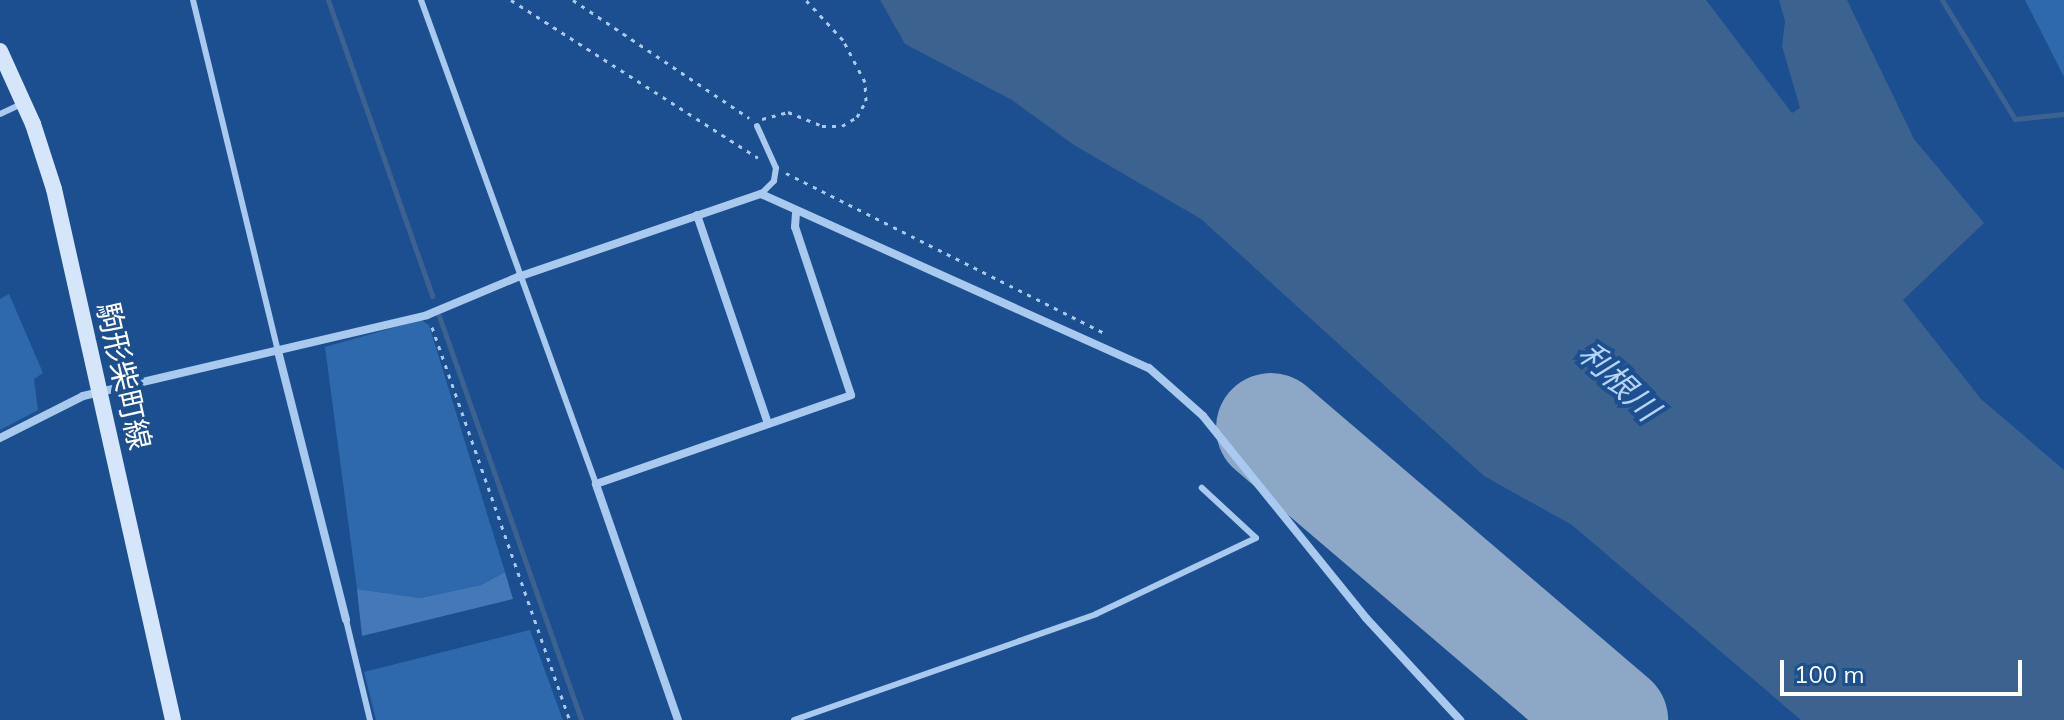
<!DOCTYPE html>
<meta charset="utf-8">
<style>
body{margin:0}
#map{position:relative;width:2064px;height:720px;overflow:hidden;background:#1b4f8f;font-family:Mulish,"Noto Sans JP",sans-serif}
div>[style]{position:absolute}
.green>*{inset:0;background:#2e69ad}
.water>*{inset:0;background:#3c6290}
.stream>*{height:5px;margin:-2.5px;padding:0 2.5px;transform-origin:2.5px;border-radius:2.5px;background:#3c6290}
.runway>*{height:110px;margin:-55px;padding:0 55px;transform-origin:55px;border-radius:55px;background:#8da7c7}
.building>*{inset:0;background:#4478b7}
.path>*{height:3px;margin-top:-1.5px;transform-origin:0;background:repeating-linear-gradient(90deg,#a9c9ee 0 4px,transparent 0 10px)}
.lane>*{height:6px;margin:-3px;padding:0 3px;transform-origin:3px;border-radius:3px;background:#a9c9ee}
.street>*{height:8px;margin:-4px;padding:0 4px;transform-origin:4px;border-radius:4px;background:#a9c9ee}
.secondary>*{height:16px;margin:-8px;padding:0 8px;transform-origin:8px;border-radius:8px;background:#d6e6fa}
span{translate:-50% -50%;white-space:nowrap;text-align:center;line-height:1.15;-webkit-text-stroke:8px #1b4f8f;paint-order:stroke}
.street-label{font-size:30px;color:#fff}
.water-label{font-size:32px;color:#b5d3f5;font-style:italic}
.scale{position:absolute;left:1780px;top:660px;width:242px;height:36px;box-sizing:border-box;border:4px solid #fff;border-top:0;padding-left:10px;font-size:24px;line-height:28px;white-space:nowrap;color:#fff;-webkit-text-stroke:6px #1b4f8f;paint-order:stroke}
</style>
<div id="map">
<div class="green">
<div style="clip-path:polygon(2025px 0,2064px 0,2064px 77px)"></div>
<div style="clip-path:polygon(9px 294px,43px 373px,34px 379px,38px 410px,0 430px,0 299px)"></div>
<div style="clip-path:polygon(421px 320px,429px 325px,505px 572px,481px 585px,420px 598px,357px 589px,325px 347px)"></div>
<div style="clip-path:polygon(530px 630px,563px 720px,376px 720px,364px 672px)"></div>
</div>
<div class="water">
<div style="clip-path:polygon(880px 0,1706px 0,1792px 113px,1800px 108px,1782px 46px,1785px 21px,1779px 0,1847px 0,1914px 139px,1984px 223px,1903px 300px,1981px 399px,2064px 470px,2064px 720px,1801px 720px,1572px 525px,1484px 476px,1201px 219px,1074px 145px,1012px 100px,905px 44px)"></div>
</div>
<div class="stream">
<div style="left:328px;top:0;width:314px;rotate:70.6deg"></div>
<div style="left:1942px;top:0;width:140px;rotate:58.5deg"></div>
<div style="left:2015px;top:119px;width:49px;rotate:-5.8deg"></div>
<div style="left:439px;top:316px;width:428px;rotate:70.6deg"></div>
</div>
<div class="runway">
<div style="left:1271px;top:428px;width:450px;rotate:40.5deg"></div>
</div>
<div class="building">
<div style="clip-path:polygon(505px 572px,513px 599px,362px 636px,357px 589px,420px 598px,481px 585px)"></div>
</div>
<div class="path">
<div style="left:511px;top:0;width:293px;rotate:32.6deg"></div>
<div style="left:573px;top:0;width:212px;rotate:33.8deg"></div>
<div style="left:762px;top:119px;width:27px;rotate:-15deg"></div>
<div style="left:788px;top:112px;width:37px;rotate:22deg"></div>
<div style="left:822px;top:126px;width:20px"></div>
<div style="left:842px;top:126px;width:17px;rotate:-31deg"></div>
<div style="left:857px;top:117px;width:18px;rotate:-61deg"></div>
<div style="left:866px;top:101px;width:19px;rotate:-93deg"></div>
<div style="left:865px;top:82px;width:47px;rotate:-117.6deg"></div>
<div style="left:843px;top:40px;width:54px;rotate:-132.8deg"></div>
<div style="left:786px;top:173px;width:356px;rotate:26.7deg"></div>
<div style="left:432px;top:327px;width:417px;rotate:70.7deg"></div>
</div>
<div class="lane">
<div style="left:193px;top:0;width:361px;rotate:76.4deg"></div>
<div style="left:421px;top:0;width:515px;rotate:70.12deg"></div>
<div style="left:0;top:114px;width:23px;rotate:-25deg"></div>
<div style="left:757px;top:126px;width:46px;rotate:65.7deg"></div>
<div style="left:776px;top:168px;width:13px;rotate:99deg"></div>
<div style="left:774px;top:181px;width:18px;rotate:135deg"></div>
<div style="left:346px;top:620px;width:103px;rotate:76.5deg"></div>
<div style="left:794px;top:720px;width:320px;rotate:-19.3deg"></div>
<div style="left:1096px;top:614px;width:177px;rotate:-25.4deg"></div>
<div style="left:1256px;top:538px;width:74px;rotate:-137.2deg"></div>
</div>
<div class="street">
<div style="left:697px;top:215px;width:220px;rotate:71.2deg"></div>
<div style="left:278px;top:351px;width:277px;rotate:75.8deg"></div>
<div style="left:0;top:438px;width:93px;rotate:-26.8deg"></div>
<div style="left:83px;top:396px;width:353px;rotate:-13.2deg"></div>
<div style="left:427px;top:315px;width:99px;rotate:-22.7deg"></div>
<div style="left:518px;top:277px;width:257px;rotate:-18.9deg"></div>
<div style="left:761px;top:194px;width:425px;rotate:24.2deg"></div>
<div style="left:1149px;top:368px;width:72px;rotate:41.6deg"></div>
<div style="left:1203px;top:416px;width:260px;rotate:51.1deg"></div>
<div style="left:1366px;top:618px;width:139px;rotate:47.3deg"></div>
<div style="left:678px;top:720px;width:250px;rotate:-109.2deg"></div>
<div style="left:596px;top:484px;width:270px;rotate:-19.2deg"></div>
<div style="left:851px;top:395px;width:177px;rotate:-108.4deg"></div>
<div style="left:795px;top:227px;width:13px;rotate:-86deg"></div>
</div>
<div class="secondary">
<div style="left:0;top:51px;width:80px;rotate:65.7deg"></div>
<div style="left:33px;top:124px;width:68px;rotate:72.1deg"></div>
<div style="left:54px;top:189px;width:544px;rotate:77.37deg"></div>
</div>
<div class="street-label">
<span style="left:124px;top:376px;rotate:77deg">駒形柴町線</span>
</div>
<div class="water-label">
<span style="left:1619px;top:381px;rotate:44deg">利根川</span>
</div>
<div class="scale">100 m</div>
</div>
